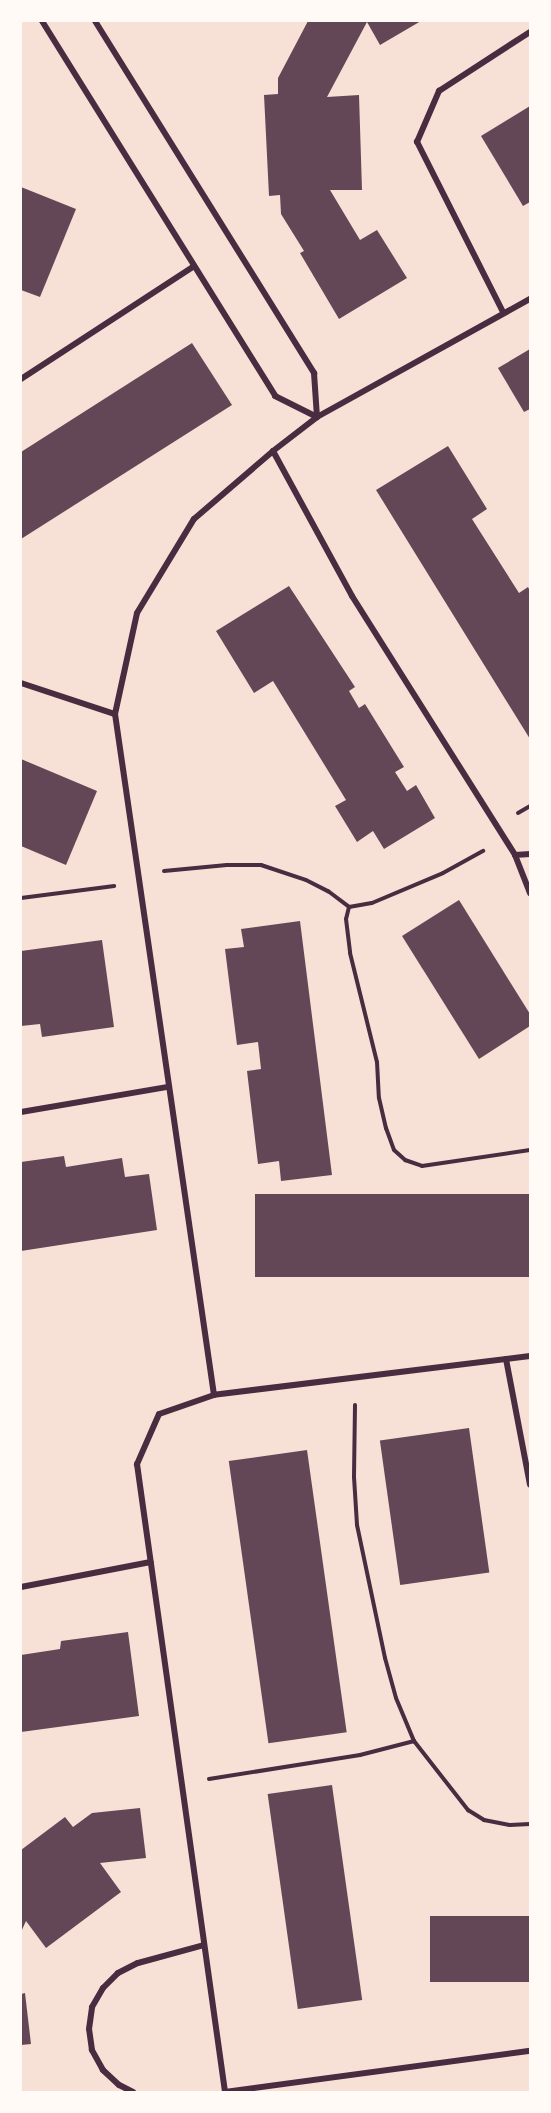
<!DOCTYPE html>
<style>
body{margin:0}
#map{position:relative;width:551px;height:2113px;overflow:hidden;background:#f7e1d7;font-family:"Fira Sans",sans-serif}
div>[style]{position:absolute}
.building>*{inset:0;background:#644757;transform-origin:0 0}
.path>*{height:4px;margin:-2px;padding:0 2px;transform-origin:2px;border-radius:2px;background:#4a2c40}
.minor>*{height:6px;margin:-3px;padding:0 3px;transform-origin:3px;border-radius:3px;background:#4a2c40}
span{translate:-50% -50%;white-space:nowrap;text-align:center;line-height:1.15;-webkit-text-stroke:6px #fffaf5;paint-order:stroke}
.frame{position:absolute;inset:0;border:22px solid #fffaf5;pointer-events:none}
</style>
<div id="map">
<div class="building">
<div style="clip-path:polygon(308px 21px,421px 21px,380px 45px,367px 22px,327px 97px,359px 95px,362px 190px,330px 190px,360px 240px,377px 230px,407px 278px,339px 319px,300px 253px,304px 251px,281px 214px,280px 195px,269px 196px,264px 95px,278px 94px,278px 78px)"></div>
<div style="clip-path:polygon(530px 106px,530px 202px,523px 206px,481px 136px)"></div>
<div style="clip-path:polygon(21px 187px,76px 209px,40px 297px,21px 290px)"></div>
<div style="clip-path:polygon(192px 343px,232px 405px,21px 539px,21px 452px)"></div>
<div style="clip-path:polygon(530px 349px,530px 409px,524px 412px,498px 368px)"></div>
<div style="clip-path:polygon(448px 446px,487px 509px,472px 519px,519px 593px,528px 587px,530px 591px,530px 739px,376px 490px)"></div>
<div style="clip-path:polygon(289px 586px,355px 687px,349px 691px,359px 708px,365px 704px,404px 767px,395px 772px,407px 791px,416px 785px,435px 818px,384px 849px,373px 831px,357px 842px,335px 806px,346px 800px,273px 681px,254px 693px,216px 631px)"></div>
<div style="clip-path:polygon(21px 759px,97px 791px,66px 865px,21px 846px)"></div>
<div style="clip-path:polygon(459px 900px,530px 1014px,530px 1026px,479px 1059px,402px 936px)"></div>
<div style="clip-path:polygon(300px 921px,332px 1175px,281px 1181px,279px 1161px,258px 1164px,247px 1071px,261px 1069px,258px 1042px,237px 1045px,225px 949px,244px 947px,241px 929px)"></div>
<div style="clip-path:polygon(102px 940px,114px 1027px,42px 1037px,40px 1024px,21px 1026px,21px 951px)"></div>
<div style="clip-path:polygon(64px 1156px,66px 1167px,122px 1158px,125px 1177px,149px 1174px,157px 1230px,21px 1251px,21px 1162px)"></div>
<div style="left:530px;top:1194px;width:83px;height:275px;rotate:90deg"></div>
<div style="left:469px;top:1428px;width:146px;height:90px;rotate:82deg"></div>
<div style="left:307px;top:1450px;width:285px;height:79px;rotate:82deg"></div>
<div style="clip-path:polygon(128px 1632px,139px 1716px,21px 1732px,21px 1655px,60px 1649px,61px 1641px)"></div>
<div style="left:332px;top:1785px;width:217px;height:65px;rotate:82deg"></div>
<div style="clip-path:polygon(140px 1808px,146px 1858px,100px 1863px,121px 1892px,46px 1948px,26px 1921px,21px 1932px,21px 1850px,65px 1817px,73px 1827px,92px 1813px)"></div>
<div style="left:530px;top:1916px;width:66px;height:100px;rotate:90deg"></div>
<div style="clip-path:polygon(25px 1993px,31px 2044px,21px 2045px,21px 1994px)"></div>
</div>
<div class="path">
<div style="left:518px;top:813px;width:14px;rotate:-30deg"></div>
<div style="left:164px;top:871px;width:63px;rotate:-5.4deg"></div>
<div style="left:227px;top:865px;width:34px"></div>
<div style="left:261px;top:865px;width:47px;rotate:18.4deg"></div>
<div style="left:306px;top:880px;width:25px;rotate:27deg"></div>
<div style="left:328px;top:891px;width:26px;rotate:37deg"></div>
<div style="left:349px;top:907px;width:12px;rotate:104deg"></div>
<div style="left:346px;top:919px;width:34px;rotate:83deg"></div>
<div style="left:350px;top:953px;width:112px;rotate:76.1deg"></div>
<div style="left:377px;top:1062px;width:36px;rotate:87deg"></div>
<div style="left:379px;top:1098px;width:31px;rotate:77deg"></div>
<div style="left:386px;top:1128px;width:23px;rotate:70deg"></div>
<div style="left:394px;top:1150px;width:15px;rotate:42deg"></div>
<div style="left:405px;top:1160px;width:18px;rotate:19deg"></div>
<div style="left:422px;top:1166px;width:109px;rotate:-8.4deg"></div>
<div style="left:21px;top:898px;width:94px;rotate:-7.4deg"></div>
<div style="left:349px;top:907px;width:23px;rotate:-10deg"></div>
<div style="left:372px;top:903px;width:77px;rotate:-22.9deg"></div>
<div style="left:443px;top:873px;width:46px;rotate:-28.8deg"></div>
<div style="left:355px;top:1405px;width:72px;rotate:90.8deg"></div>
<div style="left:354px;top:1477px;width:48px;rotate:86.4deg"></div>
<div style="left:357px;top:1525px;width:136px;rotate:78.1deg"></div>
<div style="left:385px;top:1658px;width:41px;rotate:74.6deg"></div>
<div style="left:396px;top:1698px;width:47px;rotate:67.3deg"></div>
<div style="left:414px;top:1741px;width:88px;rotate:52deg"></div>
<div style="left:468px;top:1810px;width:19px;rotate:32deg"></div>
<div style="left:484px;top:1820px;width:26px;rotate:11deg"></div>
<div style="left:510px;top:1825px;width:20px;rotate:-3deg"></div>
<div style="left:209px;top:1779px;width:153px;rotate:-9deg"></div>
<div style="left:360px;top:1755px;width:56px;rotate:-14.5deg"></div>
</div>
<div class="minor">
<div style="left:42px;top:21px;width:441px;rotate:58.1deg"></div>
<div style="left:275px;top:396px;width:47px;rotate:26.6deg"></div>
<div style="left:95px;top:21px;width:415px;rotate:58.1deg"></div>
<div style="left:314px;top:373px;width:44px;rotate:86.1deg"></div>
<div style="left:503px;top:312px;width:191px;rotate:-116.8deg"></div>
<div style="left:417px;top:142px;width:56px;rotate:-66.7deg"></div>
<div style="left:439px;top:91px;width:108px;rotate:-33deg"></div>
<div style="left:21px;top:379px;width:205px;rotate:-33.1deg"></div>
<div style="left:273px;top:451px;width:165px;rotate:61.4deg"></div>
<div style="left:352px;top:596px;width:306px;rotate:57.8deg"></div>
<div style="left:515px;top:855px;width:15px;rotate:-4deg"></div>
<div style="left:21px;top:683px;width:99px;rotate:18.3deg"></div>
<div style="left:515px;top:855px;width:41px;rotate:68.5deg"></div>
<div style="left:21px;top:1112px;width:149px;rotate:-9.7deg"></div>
<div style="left:530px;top:1356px;width:318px;rotate:173deg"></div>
<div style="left:214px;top:1395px;width:58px;rotate:160.9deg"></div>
<div style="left:159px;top:1414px;width:55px;rotate:113.7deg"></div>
<div style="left:137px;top:1464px;width:634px;rotate:82.02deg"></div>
<div style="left:225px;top:2092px;width:308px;rotate:-7.7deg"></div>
<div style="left:506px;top:1359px;width:128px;rotate:79.2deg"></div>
<div style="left:214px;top:1395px;width:688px;rotate:-98.27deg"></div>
<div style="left:115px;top:714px;width:103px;rotate:-77.7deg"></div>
<div style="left:137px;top:613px;width:110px;rotate:-58.8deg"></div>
<div style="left:194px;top:519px;width:104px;rotate:-40.7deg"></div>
<div style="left:273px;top:451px;width:56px;rotate:-37.7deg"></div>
<div style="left:317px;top:417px;width:244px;rotate:-29deg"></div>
<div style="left:21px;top:1587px;width:132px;rotate:-10.9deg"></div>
<div style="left:133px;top:2092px;width:16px;rotate:-153deg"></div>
<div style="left:119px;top:2085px;width:22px;rotate:-137deg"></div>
<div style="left:103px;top:2070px;width:23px;rotate:-119deg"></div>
<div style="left:92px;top:2050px;width:21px;rotate:-98deg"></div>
<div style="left:89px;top:2029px;width:22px;rotate:-82deg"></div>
<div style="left:92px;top:2007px;width:22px;rotate:-60deg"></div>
<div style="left:103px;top:1988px;width:21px;rotate:-45deg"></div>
<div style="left:118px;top:1973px;width:22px;rotate:-27deg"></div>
<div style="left:138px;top:1963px;width:68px;rotate:-15.3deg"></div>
</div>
<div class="frame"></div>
</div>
